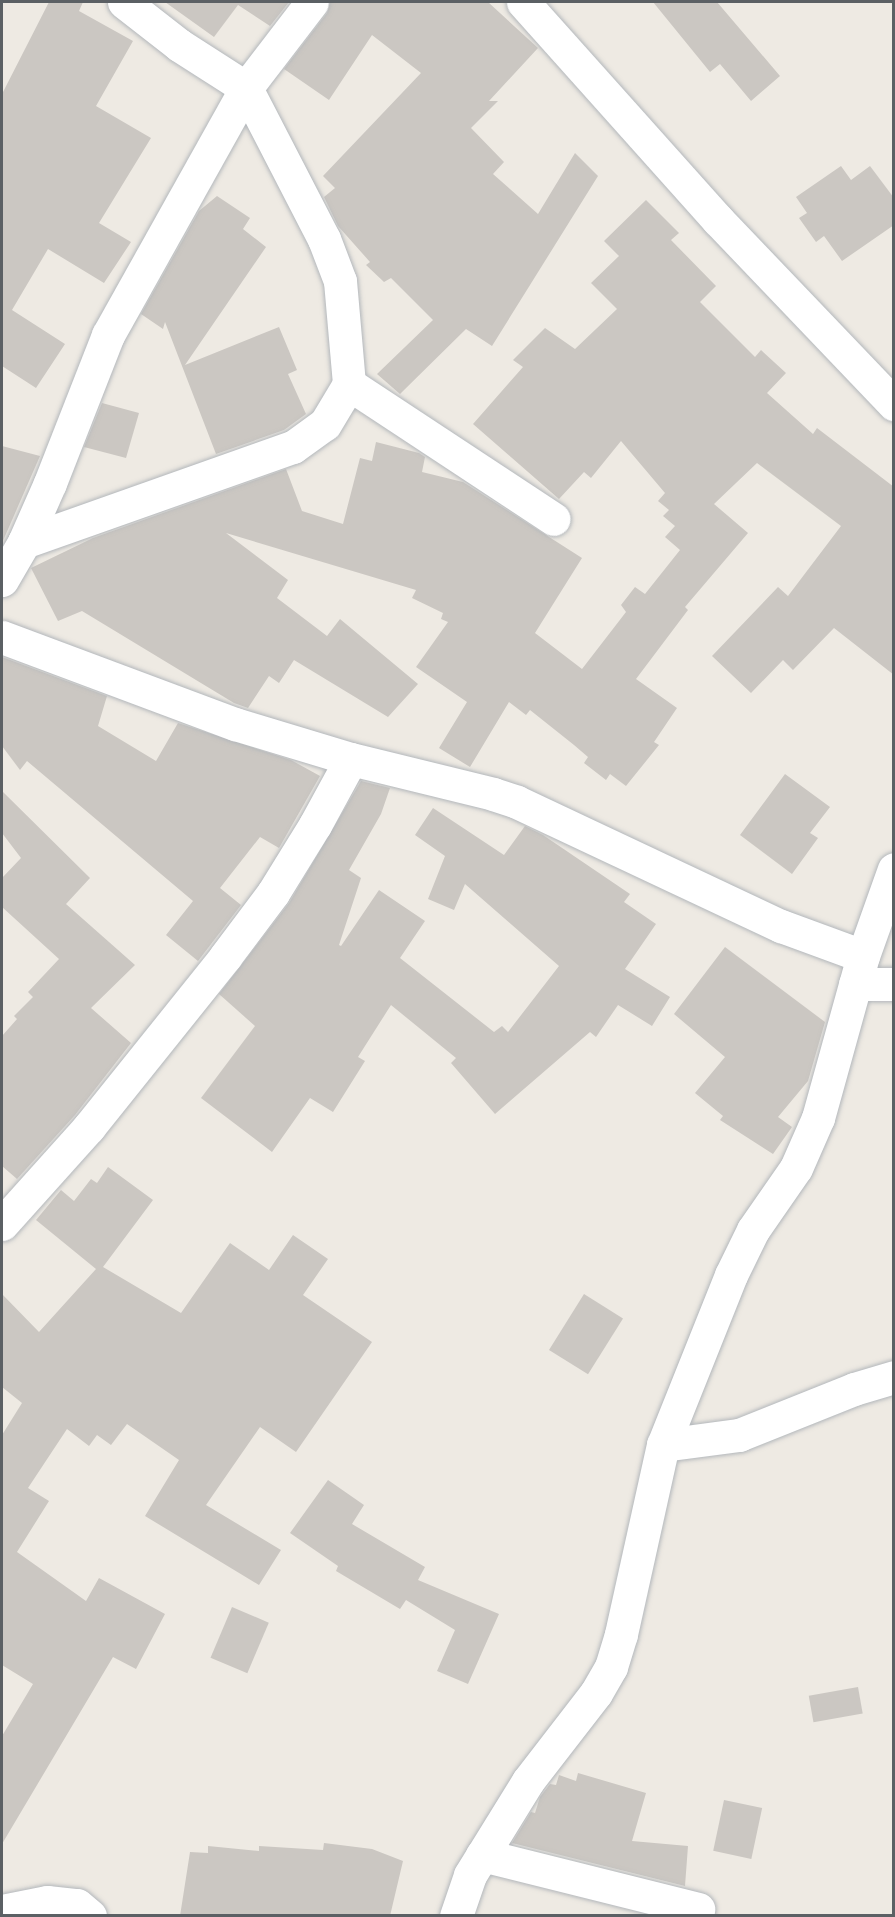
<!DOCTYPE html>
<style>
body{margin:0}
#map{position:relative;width:895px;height:1917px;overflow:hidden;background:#eeeae3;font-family:Rubik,sans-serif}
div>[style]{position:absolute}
.building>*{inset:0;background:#cbc7c2;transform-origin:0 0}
.roads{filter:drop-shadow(0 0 2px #b3b7bb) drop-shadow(0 0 2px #b3b7bb)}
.minor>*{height:33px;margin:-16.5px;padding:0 16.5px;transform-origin:16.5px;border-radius:16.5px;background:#fff}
span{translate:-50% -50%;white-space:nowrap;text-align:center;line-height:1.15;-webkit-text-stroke:6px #fff;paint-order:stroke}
.frame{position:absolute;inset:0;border:3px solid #5b6064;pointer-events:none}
</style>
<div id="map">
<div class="building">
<div style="clip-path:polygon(49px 2px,83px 2px,79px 11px,133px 41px,96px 106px,151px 138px,99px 223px,131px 242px,104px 283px,48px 249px,12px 310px,65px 344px,36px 388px,2px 366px,2px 94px)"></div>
<div style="clip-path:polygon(165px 2px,289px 2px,270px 26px,238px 5px,214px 37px)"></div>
<div style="clip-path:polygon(330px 2px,488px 2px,538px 48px,489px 101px,498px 101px,471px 128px,504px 162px,493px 174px,538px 214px,575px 153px,598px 176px,492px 346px,466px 329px,400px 394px,377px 374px,433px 320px,391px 278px,384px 282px,366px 265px,370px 262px,338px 226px,324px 197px,335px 188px,323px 176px,421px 73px,372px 35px,329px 100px,284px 69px,327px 13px)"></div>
<div style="clip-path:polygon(653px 2px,717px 2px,780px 76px,751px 101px,720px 64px,710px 72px)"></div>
<div style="clip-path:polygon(841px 166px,851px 180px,870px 166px,894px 198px,894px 225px,842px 261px,824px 236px,816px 242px,799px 218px,807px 213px,796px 197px)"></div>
<div style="clip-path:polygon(217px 196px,250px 218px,243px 229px,266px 247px,185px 365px,279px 327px,297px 370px,288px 374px,306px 414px,284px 430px,216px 454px,165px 322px,163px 329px,141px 314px,199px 211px)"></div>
<div style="clip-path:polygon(646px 200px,679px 233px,671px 240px,716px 286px,700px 302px,755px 357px,761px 350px,786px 373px,767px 393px,813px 434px,817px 428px,894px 487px,894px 675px,834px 628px,793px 670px,783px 660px,751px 693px,712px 656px,778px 587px,788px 596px,841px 526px,757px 463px,714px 504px,748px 533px,685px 607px,688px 610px,636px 679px,677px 708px,654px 742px,659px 745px,626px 786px,610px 774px,606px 780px,584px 763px,588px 757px,574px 745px,530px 710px,526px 715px,509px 702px,470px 767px,439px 748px,467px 702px,416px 667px,448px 622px,441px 619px,443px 613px,412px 598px,416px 590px,226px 533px,288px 580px,277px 598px,327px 636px,340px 619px,418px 684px,388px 717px,294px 660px,279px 683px,269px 676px,248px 708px,234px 703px,82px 611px,58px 621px,31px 568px,93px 538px,286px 469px,302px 511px,343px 524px,360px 458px,372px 461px,376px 442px,419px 453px,425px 457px,422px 472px,463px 482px,582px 558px,535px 633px,582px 669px,626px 612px,621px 605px,635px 587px,645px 594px,680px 550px,665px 537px,675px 526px,663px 516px,669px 510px,658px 501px,665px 493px,621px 441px,591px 478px,584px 472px,559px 499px,473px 424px,523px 367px,513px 360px,545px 328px,575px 349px,617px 309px,591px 283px,619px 256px,604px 241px)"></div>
<div style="clip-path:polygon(102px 403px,139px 413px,126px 458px,84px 447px)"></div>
<div style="clip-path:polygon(2px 446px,40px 456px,2px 543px)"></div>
<div style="clip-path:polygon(2px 657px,107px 696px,98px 726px,156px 761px,178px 723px,291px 760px,320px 776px,279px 848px,260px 837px,220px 888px,241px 905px,198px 961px,166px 935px,193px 901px,27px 761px,20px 770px,2px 746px)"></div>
<div style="clip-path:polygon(785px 774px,830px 807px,810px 833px,818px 838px,792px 874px,740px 835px)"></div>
<div style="clip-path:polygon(361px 781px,390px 788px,381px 814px,349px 870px,361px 878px,339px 945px,341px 946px,379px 890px,425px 921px,400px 958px,494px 1032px,502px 1026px,508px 1032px,559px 966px,465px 884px,454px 910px,428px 899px,445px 856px,415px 835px,433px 808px,504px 855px,525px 826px,543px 835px,630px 894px,624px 902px,656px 924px,625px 969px,670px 997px,652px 1026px,618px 1005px,596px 1037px,590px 1032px,495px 1114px,451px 1063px,456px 1058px,391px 1005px,358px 1057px,365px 1061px,333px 1112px,310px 1098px,272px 1152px,201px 1098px,255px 1026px,219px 994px,289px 903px)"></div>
<div style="clip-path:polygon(2px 791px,90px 878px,66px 904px,135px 965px,91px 1008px,131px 1043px,75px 1115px,17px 1179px,2px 1166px,2px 1036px,17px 1019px,14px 1016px,33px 997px,28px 992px,59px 959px,2px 907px,2px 878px,21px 858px,2px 833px)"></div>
<div style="clip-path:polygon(725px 947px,825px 1022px,808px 1081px,778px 1117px,792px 1127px,773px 1154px,720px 1120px,723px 1116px,695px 1093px,725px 1057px,674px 1014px)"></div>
<div style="clip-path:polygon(108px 1167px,153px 1200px,103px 1267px,181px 1313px,230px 1243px,269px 1270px,293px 1235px,328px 1259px,303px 1295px,372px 1342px,296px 1452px,260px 1427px,206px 1505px,281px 1550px,259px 1585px,145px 1516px,179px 1460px,127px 1424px,111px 1445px,97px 1435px,89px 1446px,67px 1429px,28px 1488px,49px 1501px,17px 1552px,86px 1601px,99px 1578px,165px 1614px,136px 1669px,113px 1657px,2px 1844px,2px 1736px,33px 1684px,2px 1665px,2px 1435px,22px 1403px,2px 1387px,2px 1294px,39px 1332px,96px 1269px,36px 1220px,61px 1190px,74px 1201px,91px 1179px,97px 1183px)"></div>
<div style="left:584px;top:1294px;width:46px;height:66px;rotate:32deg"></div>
<div style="clip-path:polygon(328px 1480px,364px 1505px,352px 1524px,425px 1567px,418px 1580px,499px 1614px,468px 1684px,437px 1671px,455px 1630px,406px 1600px,400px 1609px,336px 1571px,338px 1566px,290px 1533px)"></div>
<div style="left:232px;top:1607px;width:40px;height:55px;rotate:23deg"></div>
<div style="left:858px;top:1687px;width:27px;height:50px;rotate:80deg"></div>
<div style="clip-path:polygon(578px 1773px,646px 1793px,632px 1841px,688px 1846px,685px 1886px,512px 1843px,531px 1812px,535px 1813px,540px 1797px,550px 1784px,556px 1785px,559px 1775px,576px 1781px)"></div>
<div style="left:724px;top:1800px;width:39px;height:52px;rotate:12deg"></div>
<div style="clip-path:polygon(324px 1843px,372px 1849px,403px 1861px,390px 1916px,180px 1916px,190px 1852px,208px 1853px,208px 1846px,259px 1851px,259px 1846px,323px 1850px)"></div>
</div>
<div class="roads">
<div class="minor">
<div style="left:124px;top:2px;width:70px;rotate:38deg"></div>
<div style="left:179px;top:45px;width:80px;rotate:32.7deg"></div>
<div style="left:246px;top:88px;width:170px;rotate:62.7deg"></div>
<div style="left:324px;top:239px;width:45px;rotate:69.1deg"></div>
<div style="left:340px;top:281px;width:103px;rotate:85deg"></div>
<div style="left:349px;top:384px;width:245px;rotate:33.4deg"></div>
<div style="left:523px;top:2px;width:292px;rotate:48.2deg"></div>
<div style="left:718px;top:220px;width:255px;rotate:46.3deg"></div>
<div style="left:24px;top:542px;width:285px;rotate:-19.5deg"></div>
<div style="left:293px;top:447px;width:39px;rotate:-36deg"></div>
<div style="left:325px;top:424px;width:47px;rotate:-59deg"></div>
<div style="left:2px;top:580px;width:44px;rotate:-59.9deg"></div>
<div style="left:24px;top:542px;width:64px;rotate:-66.2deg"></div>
<div style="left:50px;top:483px;width:159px;rotate:-68.6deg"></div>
<div style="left:108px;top:335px;width:283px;rotate:-60.8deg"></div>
<div style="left:246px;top:88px;width:108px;rotate:-52.5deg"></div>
<div style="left:2px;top:637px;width:249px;rotate:20.5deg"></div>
<div style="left:235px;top:724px;width:121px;rotate:16.8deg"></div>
<div style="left:351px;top:759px;width:146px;rotate:13.8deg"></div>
<div style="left:493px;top:794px;width:25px;rotate:18deg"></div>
<div style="left:517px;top:802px;width:292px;rotate:25.2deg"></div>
<div style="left:781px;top:926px;width:87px;rotate:20.1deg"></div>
<div style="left:855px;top:984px;width:39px"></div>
<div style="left:2px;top:1224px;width:130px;rotate:-48.1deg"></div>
<div style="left:89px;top:1127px;width:218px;rotate:-51.3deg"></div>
<div style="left:225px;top:957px;width:80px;rotate:-53.1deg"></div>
<div style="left:273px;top:893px;width:80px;rotate:-58.3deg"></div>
<div style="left:315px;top:825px;width:75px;rotate:-61.4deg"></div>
<div style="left:663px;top:1445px;width:77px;rotate:-7.5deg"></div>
<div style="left:739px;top:1435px;width:124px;rotate:-21.8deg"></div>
<div style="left:854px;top:1389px;width:42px;rotate:-16.7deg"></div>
<div style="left:482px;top:1855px;width:223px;rotate:14deg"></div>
<div style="left:2px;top:1911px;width:46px;rotate:-11.3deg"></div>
<div style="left:47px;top:1902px;width:30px;rotate:6deg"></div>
<div style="left:77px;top:1905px;width:17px;rotate:40deg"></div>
<div style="left:456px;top:1916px;width:43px;rotate:-71.1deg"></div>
<div style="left:470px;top:1875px;width:110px;rotate:-58.3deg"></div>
<div style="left:528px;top:1781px;width:111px;rotate:-52.3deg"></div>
<div style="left:596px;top:1693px;width:30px;rotate:-60deg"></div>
<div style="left:611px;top:1667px;width:34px;rotate:-73deg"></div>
<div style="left:621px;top:1634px;width:194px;rotate:-77.5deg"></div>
<div style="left:663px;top:1445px;width:183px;rotate:-68.2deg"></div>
<div style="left:731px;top:1275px;width:50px;rotate:-63.9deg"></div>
<div style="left:753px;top:1230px;width:75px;rotate:-55.3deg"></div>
<div style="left:796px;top:1168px;width:55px;rotate:-66.3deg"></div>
<div style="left:818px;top:1118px;width:168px;rotate:-74.5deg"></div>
<div style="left:863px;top:956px;width:92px;rotate:-70.4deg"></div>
</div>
</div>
<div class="frame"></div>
</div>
